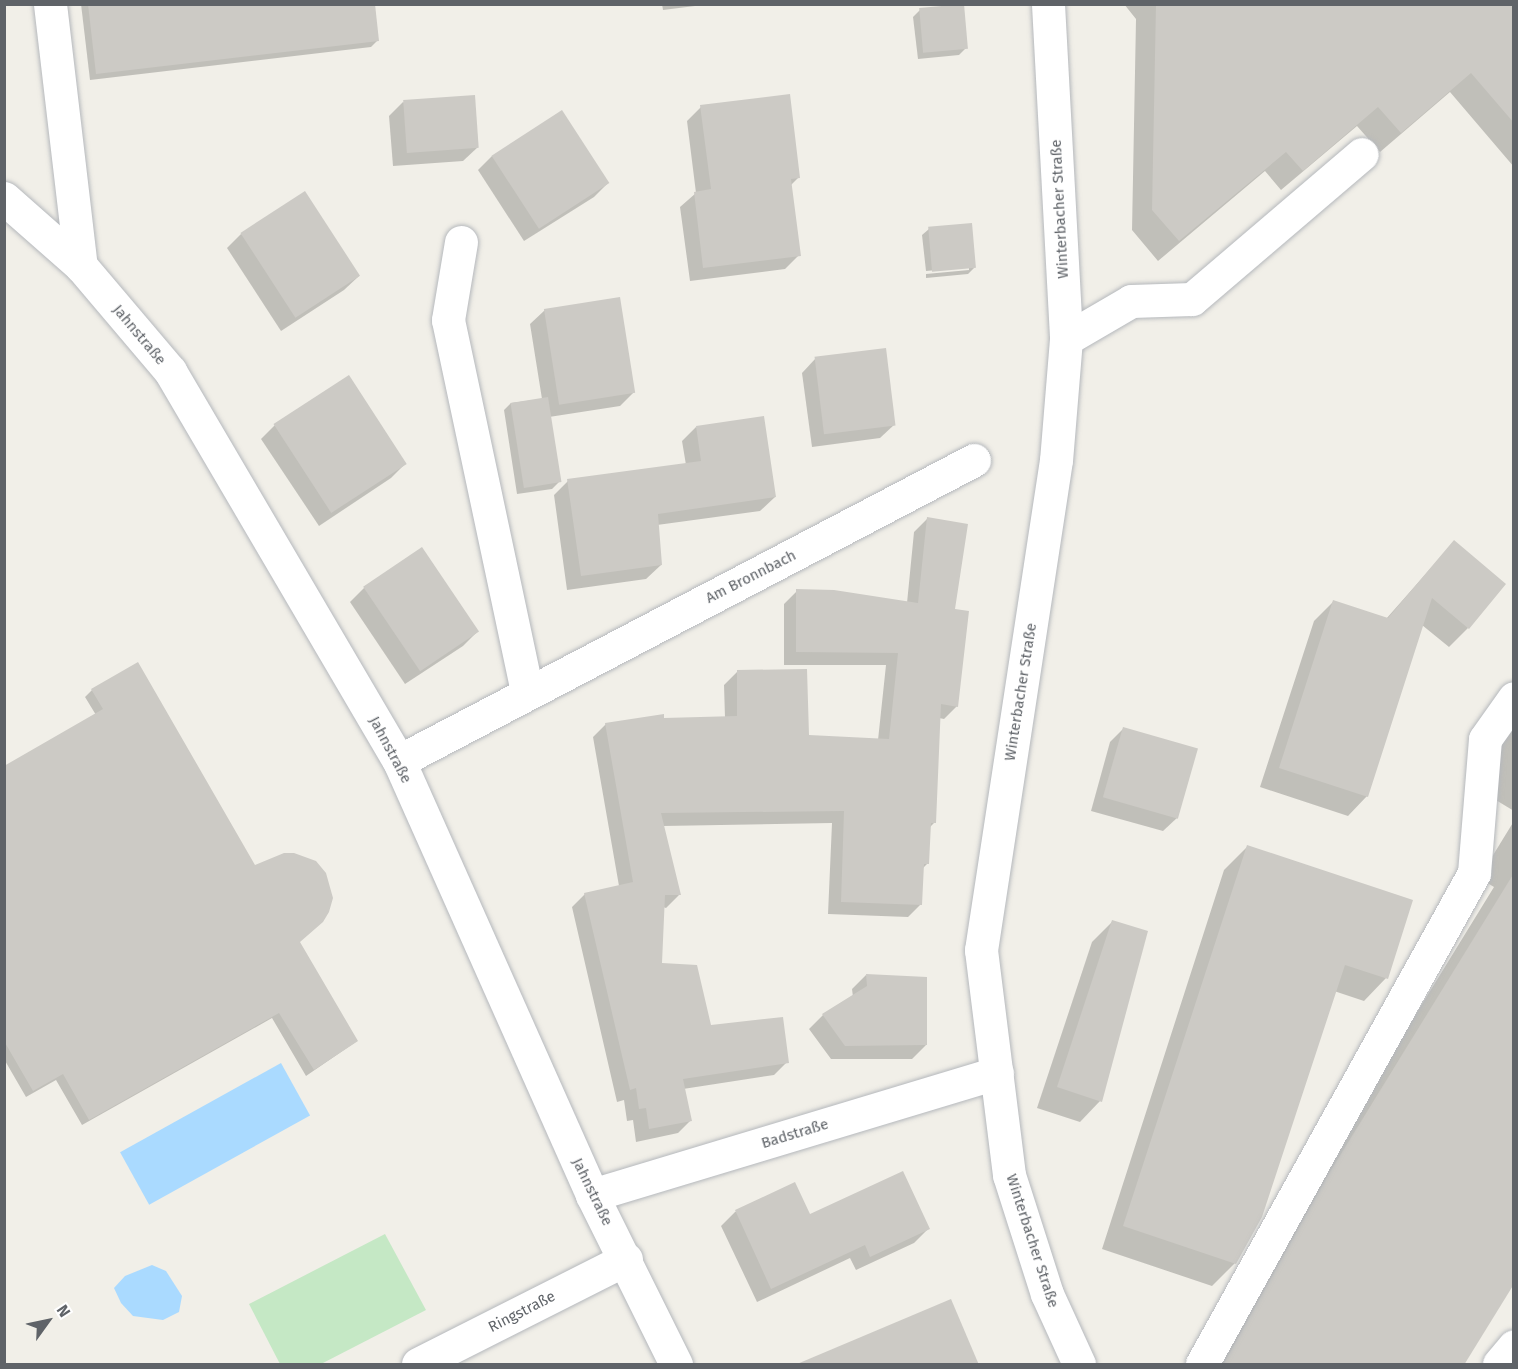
<!DOCTYPE html>
<meta charset="utf-8">
<style>
body{margin:0}
#map{position:relative;width:1518px;height:1369px;overflow:hidden;background:#f1efe8;font-family:"Fira Sans",sans-serif}
div>[style]{position:absolute}
.green>*{inset:0;background:#c5e8c5}
.water>*{inset:0;background:#aadaff;transform-origin:0 0}
.shadow>*{inset:0;background:#0003}
.building>*{inset:0;background:#cccac5;transform-origin:0 0}
.roads{filter:drop-shadow(0 0 2px #b5b8bc) drop-shadow(0 0 2px #b5b8bc)}
.minor>*{height:33px;margin:-16.5px;padding:0 16.5px;transform-origin:16.5px;border-radius:16.5px;background:#fff}
span{translate:-50% -50%;white-space:nowrap;text-align:center;line-height:1.15;-webkit-text-stroke:4.5px #fff;paint-order:stroke}
.street-label{font-size:15px;color:#5f6368}
.frame{position:absolute;inset:0;border:6px solid #5f6368;pointer-events:none}
.north{position:absolute;left:18px;top:1291px;width:60px;height:60px;-webkit-text-stroke:4px #fff;paint-order:stroke;rotate:57deg;font-size:16px;font-weight:700;line-height:24px;text-align:center;color:#5f6368}
.north::after{content:'';display:block;margin:auto;width:21px;height:27px;background:#5f6368;clip-path:polygon(50% 0,100% 100%,50% 72%,0 100%)}
</style>
<div id="map">
<div class="green">
<div style="clip-path:polygon(385px 1234px,426px 1310px,321px 1364px,280px 1364px,249px 1304px)"></div>
</div>
<div class="water">
<div style="left:281px;top:1063px;width:60px;height:184px;rotate:61deg"></div>
<div style="clip-path:polygon(152px 1265px,166px 1271px,182px 1296px,179px 1312px,163px 1320px,133px 1316px,121px 1303px,114px 1288px,125px 1276px)"></div>
</div>
<div class="shadow">
<div style="clip-path:polygon(81px 4px,373px 4px,378px 40px,371px 47px,90px 80px)"></div>
<div style="clip-path:polygon(662px 4px,711px 4px,663px 10px)"></div>
<div style="clip-path:polygon(1124px 4px,1514px 4px,1514px 167px,1450px 92px,1380px 152px,1357px 126px,1281px 190px,1265px 171px,1158px 261px,1132px 230px,1136px 19px)"></div>
<div style="clip-path:polygon(920px 10px,966px 48px,959px 55px,918px 59px,913px 17px)"></div>
<div style="clip-path:polygon(403px 102px,478px 147px,463px 161px,393px 166px,389px 116px)"></div>
<div style="clip-path:polygon(701px 107px,798px 178px,790px 186px,799px 255px,785px 269px,690px 281px,680px 207px,696px 193px,687px 121px)"></div>
<div style="clip-path:polygon(492px 156px,608px 183px,594px 197px,524px 241px,478px 170px)"></div>
<div style="clip-path:polygon(929px 229px,975px 267px,968px 274px,926px 278px,926px 274px,969px 270px,969px 267px,926px 271px,922px 235px)"></div>
<div style="clip-path:polygon(241px 234px,359px 276px,344px 290px,281px 331px,227px 248px)"></div>
<div style="clip-path:polygon(545px 310px,634px 392px,620px 406px,549px 417px,559px 482px,552px 489px,517px 494px,504px 410px,511px 403px,542px 399px,530px 324px)"></div>
<div style="clip-path:polygon(816px 358px,895px 424px,880px 438px,812px 447px,802px 373px)"></div>
<div style="clip-path:polygon(275px 425px,405px 464px,391px 478px,319px 526px,261px 439px)"></div>
<div style="clip-path:polygon(696px 427px,775px 497px,760px 511px,657px 525px,661px 565px,646px 579px,567px 590px,554px 495px,568px 481px,686px 465px,682px 441px)"></div>
<div style="clip-path:polygon(927px 519px,953px 610px,957px 706px,944px 719px,939px 718px,934px 823px,929px 828px,928px 863px,922px 869px,921px 904px,908px 917px,828px 914px,832px 823px,663px 826px,679px 895px,666px 908px,663px 907px,660px 965px,709px 1027px,787px 1062px,774px 1075px,683px 1089px,691px 1120px,678px 1133px,636px 1142px,633px 1120px,627px 1121px,624px 1100px,617px 1102px,572px 907px,585px 894px,619px 886px,593px 737px,606px 724px,663px 719px,725px 718px,724px 685px,737px 672px,808px 736px,878px 740px,886px 665px,784px 665px,784px 604px,797px 591px,907px 603px,914px 532px)"></div>
<div style="clip-path:polygon(1454px 542px,1468px 628px,1449px 647px,1422px 625px,1367px 796px,1348px 816px,1260px 787px,1314px 621px,1333px 602px,1386px 619px)"></div>
<div style="clip-path:polygon(422px 549px,477px 632px,463px 646px,405px 684px,350px 602px,364px 588px)"></div>
<div style="clip-path:polygon(92px 690px,298px 942px,357px 1041px,306px 1076px,272px 1018px,82px 1125px,56px 1080px,26px 1097px,4px 1059px,4px 767px,96px 715px,85px 697px)"></div>
<div style="clip-path:polygon(1514px 708px,1514px 811px,1471px 785px)"></div>
<div style="clip-path:polygon(1124px 728px,1178px 817px,1163px 831px,1091px 811px,1110px 742px)"></div>
<div style="clip-path:polygon(1514px 821px,1514px 1282px,1463px 1364px,1210px 1364px,1296px 1209px,1494px 887px,1479px 878px)"></div>
<div style="clip-path:polygon(1247px 847px,1386px 978px,1364px 1001px,1334px 991px,1235px 1263px,1212px 1286px,1102px 1249px,1224px 870px)"></div>
<div style="clip-path:polygon(1113px 921px,1100px 1101px,1080px 1122px,1037px 1108px,1092px 942px)"></div>
<div style="clip-path:polygon(866px 975px,926px 1045px,912px 1059px,831px 1059px,809px 1029px,823px 1015px,853px 997px,852px 989px)"></div>
<div style="clip-path:polygon(794px 1184px,809px 1216px,928px 1229px,914px 1243px,856px 1270px,850px 1258px,757px 1302px,721px 1226px,735px 1212px)"></div>
</div>
<div class="building">
<div style="clip-path:polygon(88px 4px,375px 4px,379px 41px,96px 74px)"></div>
<div style="left:964px;top:4px;width:45px;height:45px;rotate:85deg"></div>
<div style="clip-path:polygon(1156px 4px,1514px 4px,1514px 123px,1471px 73px,1401px 133px,1378px 107px,1303px 171px,1286px 152px,1179px 241px,1152px 210px)"></div>
<div style="clip-path:polygon(790px 94px,800px 178px,791px 179px,801px 256px,703px 268px,694px 192px,711px 189px,700px 105px)"></div>
<div style="left:475px;top:95px;width:53px;height:72px;rotate:86deg"></div>
<div style="left:562px;top:110px;width:87px;height:84px;rotate:57deg"></div>
<div style="left:305px;top:191px;width:101px;height:77px;rotate:57deg"></div>
<div style="left:972px;top:223px;width:45px;height:44px;rotate:85deg"></div>
<div style="left:620px;top:297px;width:97px;height:77px;rotate:81deg"></div>
<div style="left:886px;top:348px;width:78px;height:72px;rotate:83deg"></div>
<div style="left:349px;top:375px;width:106px;height:90px;rotate:57deg"></div>
<div style="left:548px;top:397px;width:86px;height:38px;rotate:81deg"></div>
<div style="clip-path:polygon(764px 416px,776px 497px,658px 514px,662px 565px,581px 576px,567px 479px,701px 461px,696px 426px)"></div>
<div style="clip-path:polygon(927px 517px,968px 524px,955px 609px,969px 611px,958px 707px,941px 704px,936px 823px,931px 823px,929px 864px,924px 864px,922px 905px,841px 902px,844px 811px,661px 813px,681px 895px,665px 895px,662px 963px,697px 965px,711px 1025px,783px 1017px,789px 1063px,683px 1079px,692px 1121px,649px 1129px,646px 1108px,639px 1109px,636px 1088px,630px 1090px,584px 893px,633px 882px,605px 723px,664px 714px,664px 718px,737px 716px,737px 670px,807px 669px,809px 735px,889px 739px,898px 653px,796px 652px,796px 589px,834px 590px,918px 603px)"></div>
<div style="clip-path:polygon(1454px 540px,1506px 584px,1469px 629px,1432px 598px,1368px 797px,1279px 768px,1333px 600px,1388px 618px)"></div>
<div style="left:422px;top:547px;width:102px;height:71px;rotate:56deg"></div>
<div style="clip-path:polygon(138px 662px,255px 865px,284px 853px,294px 853px,316px 861px,326px 873px,333px 898px,329px 912px,323px 922px,300px 942px,358px 1041px,314px 1070px,279px 1013px,89px 1120px,63px 1074px,33px 1091px,4px 1041px,4px 766px,103px 709px,91px 689px)"></div>
<div style="left:1123px;top:727px;width:78px;height:73px;rotate:16deg"></div>
<div style="clip-path:polygon(1247px 845px,1413px 900px,1388px 979px,1345px 965px,1262px 1217px,1236px 1264px,1123px 1226px)"></div>
<div style="clip-path:polygon(1514px 873px,1514px 1284px,1464px 1365px,1223px 1365px,1328px 1175px)"></div>
<div style="clip-path:polygon(1112px 920px,1148px 931px,1102px 1102px,1057px 1087px)"></div>
<div style="clip-path:polygon(866px 974px,927px 977px,927px 1045px,845px 1046px,822px 1014px,867px 986px)"></div>
<div style="clip-path:polygon(903px 1171px,930px 1229px,870px 1257px,865px 1245px,771px 1289px,735px 1210px,795px 1182px,810px 1214px)"></div>
<div style="clip-path:polygon(951px 1299px,979px 1365px,797px 1365px,797px 1364px)"></div>
</div>
<div class="roads">
<div class="minor">
<div style="left:50px;top:4px;width:264px;rotate:83.3deg"></div>
<div style="left:1048px;top:4px;width:335px;rotate:86.9deg"></div>
<div style="left:1066px;top:339px;width:121px;rotate:94.7deg"></div>
<div style="left:1056px;top:460px;width:496px;rotate:98.7deg"></div>
<div style="left:981px;top:950px;width:227px;rotate:82.9deg"></div>
<div style="left:1009px;top:1175px;width:125px;rotate:72.3deg"></div>
<div style="left:1047px;top:1294px;width:77px;rotate:65.4deg"></div>
<div style="left:4px;top:198px;width:103px;rotate:41.4deg"></div>
<div style="left:81px;top:266px;width:138px;rotate:49.7deg"></div>
<div style="left:170px;top:371px;width:452px;rotate:59.6deg"></div>
<div style="left:399px;top:761px;width:475px;rotate:66deg"></div>
<div style="left:592px;top:1195px;width:189px;rotate:63.6deg"></div>
<div style="left:461px;top:242px;width:79px;rotate:99.5deg"></div>
<div style="left:448px;top:320px;width:381px;rotate:78deg"></div>
<div style="left:1066px;top:339px;width:75px;rotate:-30.3deg"></div>
<div style="left:1131px;top:301px;width:61px;rotate:-1.9deg"></div>
<div style="left:1192px;top:299px;width:223px;rotate:-40.5deg"></div>
<div style="left:399px;top:761px;width:649px;rotate:-27.63deg"></div>
<div style="left:592px;top:1195px;width:423px;rotate:-16.8deg"></div>
<div style="left:418px;top:1364px;width:233px;rotate:-26.8deg"></div>
<div style="left:1202px;top:1364px;width:561px;rotate:-61.01deg"></div>
<div style="left:1474px;top:873px;width:134px;rotate:-85.3deg"></div>
<div style="left:1485px;top:739px;width:50px;rotate:-54.7deg"></div>
<div style="left:1499px;top:1364px;width:23px;rotate:-50deg"></div>
</div>
</div>
<div class="street-label">
<span style="left:1060px;top:209px;rotate:-93deg">Winterbacher Straße</span>
<span style="left:139px;top:335px;rotate:50deg">Jahnstraße</span>
<span style="left:751px;top:577px;rotate:-27deg">Am Bronnbach</span>
<span style="left:1021px;top:692px;rotate:-81deg">Winterbacher Straße</span>
<span style="left:390px;top:750px;rotate:62deg">Jahnstraße</span>
<span style="left:795px;top:1134px;rotate:-17deg">Badstraße</span>
<span style="left:592px;top:1192px;rotate:64deg">Jahnstraße</span>
<span style="left:1032px;top:1241px;rotate:72deg">Winterbacher Straße</span>
<span style="left:522px;top:1312px;rotate:-27deg">Ringstraße</span>
</div>
<div class="frame"></div>
<div class="north">N</div>
</div>
